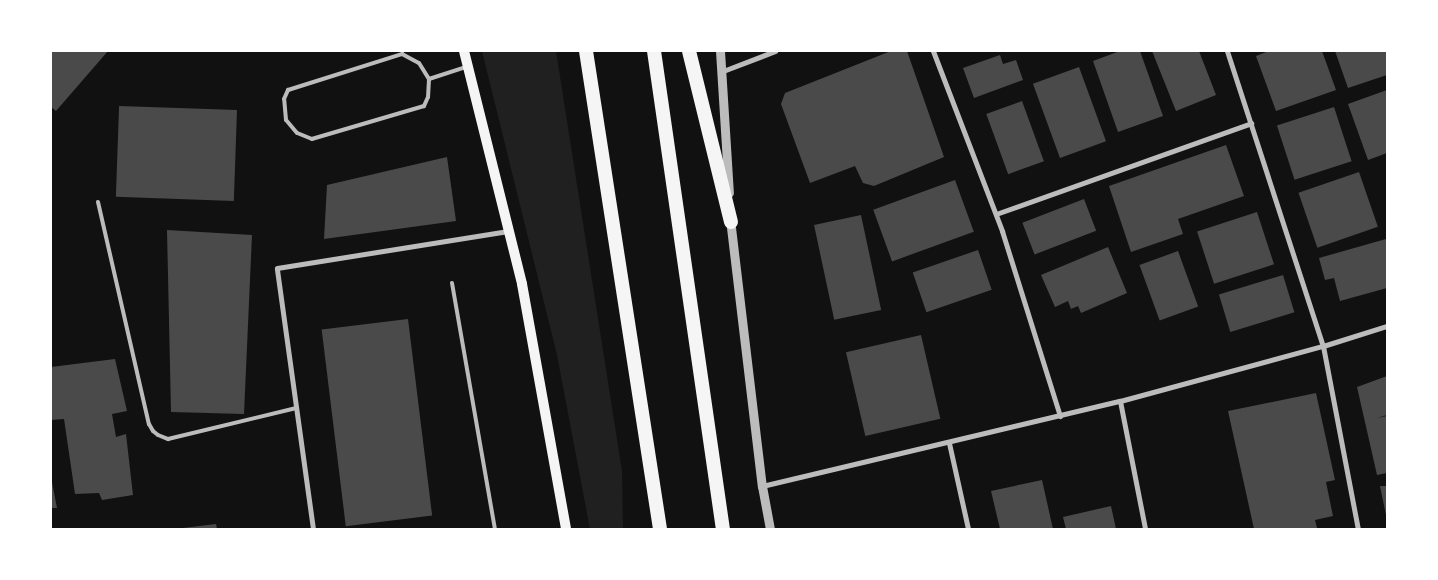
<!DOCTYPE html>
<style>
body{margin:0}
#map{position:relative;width:1438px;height:580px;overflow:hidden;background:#111;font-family:Ubuntu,sans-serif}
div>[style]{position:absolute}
.green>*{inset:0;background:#202020}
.building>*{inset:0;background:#4a4a4a;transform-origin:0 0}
.service>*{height:4px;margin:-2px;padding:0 2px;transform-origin:2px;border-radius:2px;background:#bcbcbc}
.minor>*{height:5px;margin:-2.5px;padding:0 2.5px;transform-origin:2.5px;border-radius:2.5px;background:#bcbcbc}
.tertiary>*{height:9px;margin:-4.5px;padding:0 4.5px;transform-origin:4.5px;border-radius:4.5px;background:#bcbcbc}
.secondary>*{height:10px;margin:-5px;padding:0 5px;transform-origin:5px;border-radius:5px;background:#f5f5f5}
.trunk>*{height:14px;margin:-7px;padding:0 7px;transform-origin:7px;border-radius:7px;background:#f5f5f5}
span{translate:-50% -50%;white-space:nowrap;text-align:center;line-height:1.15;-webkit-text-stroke:4px #fff;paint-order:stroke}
.frame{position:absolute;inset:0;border:52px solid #fff;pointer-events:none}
</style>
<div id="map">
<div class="green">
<div style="clip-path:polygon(482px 51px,556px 51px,622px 471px,623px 529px,590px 529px,557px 355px)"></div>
</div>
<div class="building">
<div style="clip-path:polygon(51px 51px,108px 51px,56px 111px,51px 107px)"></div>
<div style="clip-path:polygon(891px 51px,907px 51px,944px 157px,874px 186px,863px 183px,855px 166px,810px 183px,781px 104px,785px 93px)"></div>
<div style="clip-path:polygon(1120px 51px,1140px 51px,1163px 116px,1118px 132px,1093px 61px)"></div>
<div style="clip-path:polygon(1152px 51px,1199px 51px,1216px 95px,1176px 111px)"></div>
<div style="clip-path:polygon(1269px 51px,1322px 51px,1336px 90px,1276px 111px,1256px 56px)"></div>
<div style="clip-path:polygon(1335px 51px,1387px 51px,1387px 75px,1348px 88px)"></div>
<div style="clip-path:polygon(1000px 55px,1003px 64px,1016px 60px,1023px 80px,974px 98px,963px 68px)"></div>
<div style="left:1079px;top:67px;width:79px;height:49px;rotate:70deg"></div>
<div style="clip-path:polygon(1387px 90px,1387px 153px,1368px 160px,1348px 104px)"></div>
<div style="left:1022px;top:101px;width:64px;height:38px;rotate:70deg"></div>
<div style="left:1334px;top:107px;width:57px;height:60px;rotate:72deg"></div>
<div style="left:237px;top:110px;width:91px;height:118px;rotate:92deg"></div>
<div style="clip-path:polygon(1226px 145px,1244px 196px,1178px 219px,1183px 234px,1131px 252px,1109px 186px)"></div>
<div style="clip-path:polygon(447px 157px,456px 221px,324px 239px,327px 185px)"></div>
<div style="left:1359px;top:172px;width:58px;height:64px;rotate:71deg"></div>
<div style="left:955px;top:180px;width:55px;height:87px;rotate:70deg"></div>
<div style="left:1084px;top:199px;width:34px;height:66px;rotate:69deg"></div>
<div style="left:1257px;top:212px;width:55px;height:63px;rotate:72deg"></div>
<div style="left:861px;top:215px;width:97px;height:48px;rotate:78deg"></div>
<div style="clip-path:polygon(167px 230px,252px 235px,244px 414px,171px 412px)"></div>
<div style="clip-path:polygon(1386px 239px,1387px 288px,1340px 301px,1334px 278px,1325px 280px,1319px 258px)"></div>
<div style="clip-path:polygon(1108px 247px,1127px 293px,1081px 313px,1078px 306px,1071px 309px,1068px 301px,1055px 307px,1041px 275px)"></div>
<div style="left:978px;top:250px;width:42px;height:69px;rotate:71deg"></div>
<div style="left:1178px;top:251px;width:59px;height:41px;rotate:70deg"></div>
<div style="left:1283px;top:275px;width:39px;height:67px;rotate:73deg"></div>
<div style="left:408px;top:319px;width:198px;height:87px;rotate:83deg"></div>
<div style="left:921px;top:335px;width:86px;height:77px;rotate:77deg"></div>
<div style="clip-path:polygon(115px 359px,127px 411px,112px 414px,116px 437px,126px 434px,133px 495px,102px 500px,99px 493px,75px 494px,64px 419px,51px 420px,51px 367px)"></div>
<div style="clip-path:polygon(1387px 376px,1387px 415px,1377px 418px,1387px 416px,1387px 473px,1377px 475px,1357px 387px)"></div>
<div style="clip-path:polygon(1316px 393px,1335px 480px,1326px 482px,1333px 516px,1315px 520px,1317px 528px,1315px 529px,1254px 529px,1228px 411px)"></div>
<div style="clip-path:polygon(51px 477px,57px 508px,51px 508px)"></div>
<div style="clip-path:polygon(1042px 480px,1053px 529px,1000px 529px,991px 491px)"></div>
<div style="clip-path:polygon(1380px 486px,1387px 486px,1387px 515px,1386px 515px)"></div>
<div style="clip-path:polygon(1111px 506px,1116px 529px,1066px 529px,1063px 517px)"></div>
<div style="clip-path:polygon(216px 524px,217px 529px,183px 529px,183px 528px)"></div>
</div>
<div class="service">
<div style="left:402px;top:54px;width:19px;rotate:28deg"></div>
<div style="left:419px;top:63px;width:19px;rotate:58deg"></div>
<div style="left:429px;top:79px;width:18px;rotate:93deg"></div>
<div style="left:428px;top:97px;width:10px;rotate:114deg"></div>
<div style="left:424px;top:106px;width:117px;rotate:163.6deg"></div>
<div style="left:312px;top:139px;width:16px;rotate:-158deg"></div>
<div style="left:297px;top:133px;width:17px;rotate:-130deg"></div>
<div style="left:286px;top:120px;width:21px;rotate:-95deg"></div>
<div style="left:284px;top:99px;width:10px;rotate:-66deg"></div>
<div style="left:288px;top:90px;width:120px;rotate:-17.5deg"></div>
<div style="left:429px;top:79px;width:40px;rotate:-18deg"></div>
<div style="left:98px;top:202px;width:228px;rotate:77.1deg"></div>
<div style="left:149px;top:424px;width:8px;rotate:60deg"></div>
<div style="left:153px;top:431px;width:6px;rotate:39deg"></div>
<div style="left:158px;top:435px;width:11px;rotate:22deg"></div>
<div style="left:168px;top:439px;width:132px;rotate:-13.6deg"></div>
<div style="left:452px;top:283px;width:250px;rotate:80.1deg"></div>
</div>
<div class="minor">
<div style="left:933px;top:51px;width:193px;rotate:69deg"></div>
<div style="left:1002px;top:231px;width:194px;rotate:72.6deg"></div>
<div style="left:1227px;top:51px;width:310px;rotate:72deg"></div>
<div style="left:1323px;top:346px;width:186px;rotate:79.2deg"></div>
<div style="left:723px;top:71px;width:56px;rotate:-21deg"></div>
<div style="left:996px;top:214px;width:271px;rotate:-19.6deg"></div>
<div style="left:1120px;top:401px;width:130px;rotate:78.9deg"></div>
<div style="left:949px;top:443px;width:88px;rotate:77.5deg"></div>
<div style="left:762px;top:486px;width:368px;rotate:-13.4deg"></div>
<div style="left:1120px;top:401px;width:210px;rotate:-15.2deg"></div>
<div style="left:1323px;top:346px;width:67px;rotate:-17.4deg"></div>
<div style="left:313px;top:529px;width:263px;rotate:-97.9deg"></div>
<div style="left:277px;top:268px;width:234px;rotate:-9.1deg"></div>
</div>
<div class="tertiary">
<div style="left:720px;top:51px;width:142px;rotate:86.4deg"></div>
<div style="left:730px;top:219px;width:269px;rotate:83.2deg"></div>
<div style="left:762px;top:486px;width:44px;rotate:79.5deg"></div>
</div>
<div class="secondary">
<div style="left:464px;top:51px;width:240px;rotate:76deg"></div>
<div style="left:522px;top:284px;width:249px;rotate:79.8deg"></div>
</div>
<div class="trunk">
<div style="left:586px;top:51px;width:484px;rotate:81.2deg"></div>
<div style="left:654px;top:51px;width:483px;rotate:81.8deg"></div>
<div style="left:689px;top:51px;width:176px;rotate:76.2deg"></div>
</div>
<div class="frame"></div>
</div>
